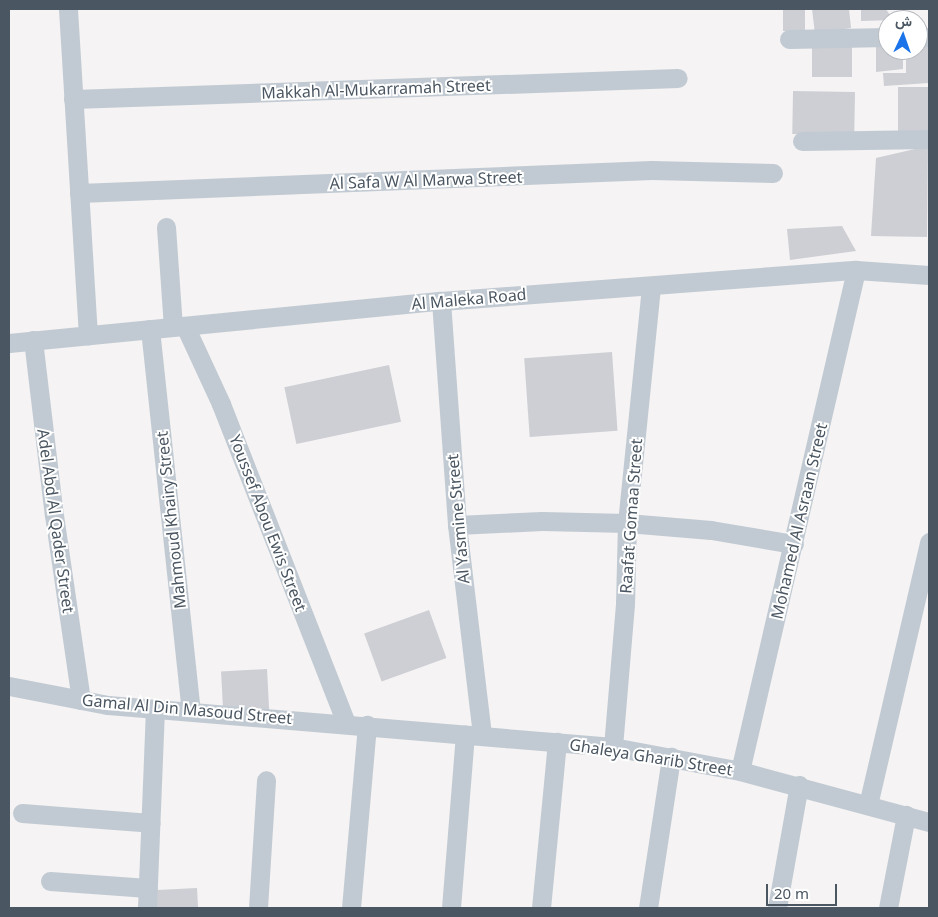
<!DOCTYPE html>
<meta charset="utf-8">
<style>
body{margin:0}
#map{position:relative;width:938px;height:917px;overflow:hidden;background:#f5f3f3;font-family:"Noto Sans",Vazirmatn,sans-serif}
div>[style]{position:absolute}
.building>*{inset:0;background:#cdcfd5;transform-origin:0 0}
.street>*{height:19px;margin:-9.5px;padding:0 9.5px;transform-origin:9.5px;border-radius:9.5px;background:#c1cad2}
span{translate:-50% -50%;white-space:nowrap;text-align:center;line-height:1.15;-webkit-text-stroke:4px #fff;paint-order:stroke}
.street-label{font-size:16px;color:#4a5661}
.frame{position:absolute;inset:0;border:10px solid #4a5661;pointer-events:none}
.north{position:absolute;left:878px;top:10px;width:50px;height:50px;box-sizing:border-box;background:#fff;border:1px solid #b7bbc0;border-radius:50%;rotate:3deg;font-size:14px;font-weight:700;line-height:20px;text-align:center;color:#4a5661}
.north::after{content:'';display:block;margin:auto;width:18px;height:22px;background:#1a73e8;clip-path:polygon(50% 0,100% 100%,50% 72%,0 100%)}
.scale{position:absolute;left:766px;top:884px;width:71px;height:22px;box-sizing:border-box;border:2px solid #4a5661;border-top:0;padding-left:6px;font-size:15px;line-height:18px;white-space:nowrap;color:#4a5661;-webkit-text-stroke:4px #fff;paint-order:stroke}
</style>
<div id="map">
<div class="building">
<div style="left:783px;top:9px;width:22px;height:22px"></div>
<div style="clip-path:polygon(812px 9px,849px 9px,851px 28px,815px 34px)"></div>
<div style="clip-path:polygon(861px 9px,886px 9px,893px 20px,861px 21px)"></div>
<div style="clip-path:polygon(876px 42px,888px 42px,888px 50px,903px 50px,903px 69px,876px 72px)"></div>
<div style="left:812px;top:44px;width:40px;height:33px"></div>
<div style="clip-path:polygon(918px 44px,929px 44px,929px 83px,884px 86px,883px 73px,906px 73px,906px 60px,911px 50px,918px 50px)"></div>
<div style="left:898px;top:87px;width:31px;height:46px"></div>
<div style="left:855px;top:92px;width:43px;height:62px;rotate:91deg"></div>
<div style="clip-path:polygon(928px 146px,927px 237px,871px 236px,876px 158px)"></div>
<div style="clip-path:polygon(842px 226px,856px 251px,790px 260px,787px 229px)"></div>
<div style="left:612px;top:352px;width:79px;height:88px;rotate:86deg"></div>
<div style="left:389px;top:365px;width:58px;height:107px;rotate:78deg"></div>
<div style="left:429px;top:610px;width:51px;height:69px;rotate:70deg"></div>
<div style="left:267px;top:669px;width:41px;height:46px;rotate:87deg"></div>
<div style="left:197px;top:888px;width:20px;height:45px;rotate:87deg"></div>
</div>
<div class="street">
<div style="left:68px;top:9px;width:327px;rotate:86.5deg"></div>
<div style="left:918px;top:37px;width:11px"></div>
<div style="left:789px;top:39px;width:99px;rotate:-1.2deg"></div>
<div style="left:73px;top:99px;width:605px;rotate:-1.99deg"></div>
<div style="left:802px;top:141px;width:127px;rotate:-0.9deg"></div>
<div style="left:79px;top:193px;width:573px;rotate:-2.3deg"></div>
<div style="left:652px;top:170px;width:121px;rotate:1.4deg"></div>
<div style="left:166px;top:227px;width:100px;rotate:86deg"></div>
<div style="left:441px;top:301px;width:225px;rotate:85.9deg"></div>
<div style="left:457px;top:525px;width:212px;rotate:83.2deg"></div>
<div style="left:185px;top:326px;width:86px;rotate:65.2deg"></div>
<div style="left:221px;top:404px;width:343px;rotate:68.6deg"></div>
<div style="left:150px;top:329px;width:384px;rotate:83.9deg"></div>
<div style="left:33px;top:340px;width:176px;rotate:83.2deg"></div>
<div style="left:54px;top:515px;width:187px;rotate:81.7deg"></div>
<div style="left:9px;top:343px;width:434px;rotate:-5.6deg"></div>
<div style="left:441px;top:301px;width:416px;rotate:-4.3deg"></div>
<div style="left:856px;top:270px;width:73px;rotate:3.9deg"></div>
<div style="left:457px;top:525px;width:85px;rotate:-2.7deg"></div>
<div style="left:542px;top:521px;width:85px;rotate:1.3deg"></div>
<div style="left:627px;top:523px;width:84px;rotate:4.8deg"></div>
<div style="left:711px;top:530px;width:84px;rotate:9.6deg"></div>
<div style="left:9px;top:686px;width:101px;rotate:10.9deg"></div>
<div style="left:108px;top:705px;width:507px;rotate:4.75deg"></div>
<div style="left:613px;top:747px;width:129px;rotate:10.7deg"></div>
<div style="left:740px;top:771px;width:196px;rotate:15.1deg"></div>
<div style="left:613px;top:747px;width:144px;rotate:-85.2deg"></div>
<div style="left:625px;top:604px;width:81px;rotate:-88.6deg"></div>
<div style="left:627px;top:523px;width:238px;rotate:-84.2deg"></div>
<div style="left:740px;top:771px;width:514px;rotate:-76.96deg"></div>
<div style="left:868px;top:805px;width:270px;rotate:-76.9deg"></div>
<div style="left:22px;top:813px;width:129px;rotate:4.4deg"></div>
<div style="left:50px;top:881px;width:98px;rotate:4.1deg"></div>
<div style="left:147px;top:908px;width:200px;rotate:-87.7deg"></div>
<div style="left:258px;top:908px;width:128px;rotate:-86.4deg"></div>
<div style="left:351px;top:908px;width:184px;rotate:-85deg"></div>
<div style="left:451px;top:908px;width:174px;rotate:-85.4deg"></div>
<div style="left:541px;top:908px;width:167px;rotate:-84.5deg"></div>
<div style="left:648px;top:908px;width:153px;rotate:-81.3deg"></div>
<div style="left:777px;top:908px;width:125px;rotate:-79.9deg"></div>
<div style="left:888px;top:908px;width:95px;rotate:-79deg"></div>
</div>
<div class="street-label">
<span style="left:376px;top:89px;rotate:-2deg">Makkah Al-Mukarramah Street</span>
<span style="left:426px;top:180px;rotate:-2deg">Al Safa W Al Marwa Street</span>
<span style="left:469px;top:299px;rotate:-5deg">Al Maleka Road</span>
<span style="left:631px;top:516px;rotate:-86deg">Raafat Gomaa Street</span>
<span style="left:458px;top:519px;rotate:-95deg">Al Yasmine Street</span>
<span style="left:171px;top:520px;rotate:-96deg">Mahmoud Khairy Street</span>
<span style="left:56px;top:521px;rotate:82deg">Adel Abd Al Qader Street</span>
<span style="left:799px;top:521px;rotate:-77deg">Mohamed Al Asraan Street</span>
<span style="left:268px;top:523px;rotate:69deg">Youssef Abou Ewis Street</span>
<span style="left:187px;top:709px;rotate:5deg">Gamal Al Din Masoud Street</span>
<span style="left:651px;top:757px;rotate:9deg">Ghaleya Gharib Street</span>
</div>
<div class="frame"></div>
<div class="north">ش</div>
<div class="scale">20 m</div>
</div>
